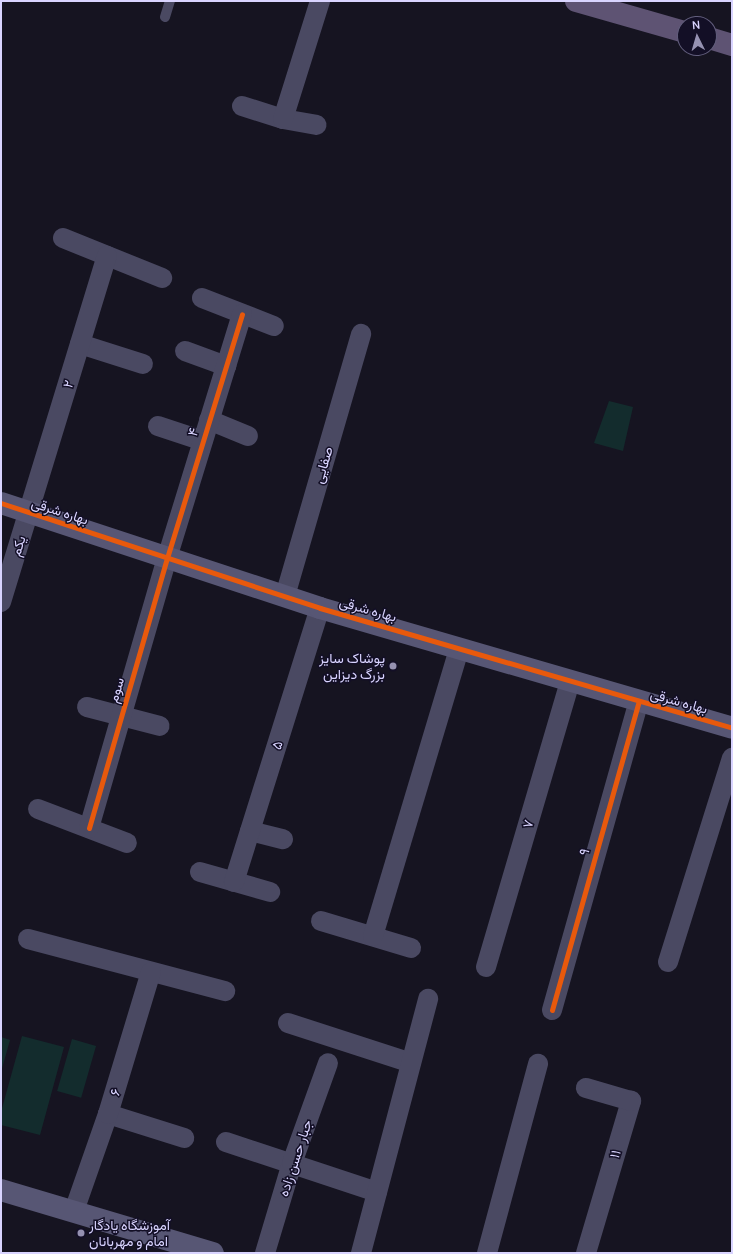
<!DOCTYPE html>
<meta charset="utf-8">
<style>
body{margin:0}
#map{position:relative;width:733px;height:1254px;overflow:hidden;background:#161421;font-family:Manrope,Vazirmatn,sans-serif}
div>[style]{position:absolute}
.green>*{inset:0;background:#132c2d;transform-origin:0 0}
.lane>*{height:10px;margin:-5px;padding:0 5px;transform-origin:5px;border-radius:5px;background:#4a4962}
.street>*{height:20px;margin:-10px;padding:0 10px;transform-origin:10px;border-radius:10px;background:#4a4962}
.secondary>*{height:22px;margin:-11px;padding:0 11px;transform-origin:11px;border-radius:11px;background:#575674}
.primary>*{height:22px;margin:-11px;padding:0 11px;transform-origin:11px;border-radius:11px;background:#5e5373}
.cycleway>*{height:5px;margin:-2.5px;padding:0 2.5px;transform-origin:2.5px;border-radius:2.5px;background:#e8590c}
.dots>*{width:11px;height:11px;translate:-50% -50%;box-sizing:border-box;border:2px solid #130f26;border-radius:50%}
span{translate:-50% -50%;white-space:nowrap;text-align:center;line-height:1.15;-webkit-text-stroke:3px #130f26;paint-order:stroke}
.street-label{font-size:14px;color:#d9d4ff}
.poi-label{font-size:14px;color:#d9d4ff}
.right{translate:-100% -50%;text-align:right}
.left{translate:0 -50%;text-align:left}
.frame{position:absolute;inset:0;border:2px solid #d9d4ff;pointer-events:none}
.north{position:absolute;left:677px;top:16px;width:40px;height:40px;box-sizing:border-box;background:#130f26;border:1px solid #625e7d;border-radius:50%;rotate:355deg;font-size:11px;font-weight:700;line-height:16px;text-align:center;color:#d9d4ff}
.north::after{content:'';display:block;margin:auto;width:14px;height:18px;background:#9591b1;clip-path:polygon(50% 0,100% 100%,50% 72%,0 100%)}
</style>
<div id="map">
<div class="green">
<div style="clip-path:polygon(609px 401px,633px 407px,623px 451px,594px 443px)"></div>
<div style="clip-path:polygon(22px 1036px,64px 1047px,40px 1135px,1px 1125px,1px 1112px)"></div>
<div style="clip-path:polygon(1px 1037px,10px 1040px,1px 1072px)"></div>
<div style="left:72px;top:1039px;width:25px;height:54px;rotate:16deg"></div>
</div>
<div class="lane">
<div style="left:165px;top:17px;width:17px;rotate:-73deg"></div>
</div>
<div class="street">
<div style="left:242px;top:106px;width:43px;rotate:17.6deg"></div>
<div style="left:283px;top:119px;width:34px;rotate:10deg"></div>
<div style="left:283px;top:119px;width:124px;rotate:-72.6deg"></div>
<div style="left:63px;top:238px;width:107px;rotate:22deg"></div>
<div style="left:202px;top:298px;width:77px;rotate:21.3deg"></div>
<div style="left:80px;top:344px;width:66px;rotate:17.6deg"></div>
<div style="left:185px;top:351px;width:44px;rotate:20.1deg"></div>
<div style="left:209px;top:420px;width:42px;rotate:22.3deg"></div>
<div style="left:158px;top:426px;width:47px;rotate:18.4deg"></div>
<div style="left:285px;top:596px;width:273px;rotate:-73.8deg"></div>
<div style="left:1px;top:602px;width:362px;rotate:-73deg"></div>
<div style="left:87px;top:707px;width:75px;rotate:14.6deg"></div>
<div style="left:38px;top:809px;width:95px;rotate:20.9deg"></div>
<div style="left:89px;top:828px;width:281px;rotate:-73.9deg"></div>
<div style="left:167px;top:558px;width:255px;rotate:-72.9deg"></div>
<div style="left:250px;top:831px;width:34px;rotate:14deg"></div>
<div style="left:200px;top:872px;width:73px;rotate:15.9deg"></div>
<div style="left:234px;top:882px;width:287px;rotate:-72.6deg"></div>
<div style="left:321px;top:921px;width:94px;rotate:16.7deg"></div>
<div style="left:373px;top:936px;width:300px;rotate:-73.3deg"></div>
<div style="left:28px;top:939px;width:204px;rotate:14.8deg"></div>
<div style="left:668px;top:962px;width:214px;rotate:-72.6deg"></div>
<div style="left:486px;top:967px;width:298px;rotate:-73.6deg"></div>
<div style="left:552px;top:1010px;width:321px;rotate:-74.3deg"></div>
<div style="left:288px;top:1023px;width:129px;rotate:18deg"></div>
<div style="left:108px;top:1114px;width:80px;rotate:17.5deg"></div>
<div style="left:226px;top:1142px;width:159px;rotate:18.3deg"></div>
<div style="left:74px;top:1211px;width:103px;rotate:-70.7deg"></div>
<div style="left:108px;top:1114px;width:148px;rotate:-73.2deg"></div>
<div style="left:265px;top:1253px;width:94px;rotate:-73.3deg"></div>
<div style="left:292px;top:1163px;width:106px;rotate:-70.2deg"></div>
<div style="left:361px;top:1253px;width:263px;rotate:-75.2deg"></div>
<div style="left:487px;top:1253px;width:196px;rotate:-74.9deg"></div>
<div style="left:586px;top:1253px;width:159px;rotate:-73.5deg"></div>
<div style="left:631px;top:1101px;width:47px;rotate:-163.9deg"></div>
</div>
<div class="secondary">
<div style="left:1px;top:503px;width:336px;rotate:18.2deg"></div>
<div style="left:320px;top:608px;width:429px;rotate:16.2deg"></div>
<div style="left:1px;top:1190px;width:221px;rotate:16.6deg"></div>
</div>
<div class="primary">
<div style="left:576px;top:1px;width:113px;rotate:15.9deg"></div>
<div style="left:709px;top:38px;width:24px;rotate:17deg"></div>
</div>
<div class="cycleway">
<div style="left:1px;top:503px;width:336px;rotate:18.2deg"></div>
<div style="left:320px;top:608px;width:429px;rotate:16.2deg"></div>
<div style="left:89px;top:828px;width:281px;rotate:-73.9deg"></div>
<div style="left:167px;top:558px;width:255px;rotate:-72.9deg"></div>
<div style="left:552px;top:1010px;width:321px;rotate:-74.3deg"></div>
</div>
<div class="dots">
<div style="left:393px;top:666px;background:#9591b1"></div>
<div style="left:81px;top:1233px;background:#9591b1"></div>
</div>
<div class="street-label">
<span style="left:68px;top:384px;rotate:-73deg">۲</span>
<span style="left:193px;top:432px;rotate:-73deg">۴</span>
<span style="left:323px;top:465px;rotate:-74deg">صفایی</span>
<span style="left:60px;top:511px;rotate:18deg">بهاره شرقی</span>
<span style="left:18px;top:546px;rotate:-73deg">یکم</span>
<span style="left:368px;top:609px;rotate:16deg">بهاره شرقی</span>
<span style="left:116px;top:690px;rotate:-74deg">سوم</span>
<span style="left:679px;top:701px;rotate:16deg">بهاره شرقی</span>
<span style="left:277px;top:745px;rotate:-73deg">۵</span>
<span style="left:528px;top:824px;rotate:-74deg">۷</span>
<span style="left:584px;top:852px;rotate:-74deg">۹</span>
<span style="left:115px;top:1092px;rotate:-73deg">۶</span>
<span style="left:615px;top:1154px;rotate:-73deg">۱۱</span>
<span style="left:295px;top:1158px;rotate:-72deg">جبار حسن زاده</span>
</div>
<div class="poi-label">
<span class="right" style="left:385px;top:666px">پوشاک سایز<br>بزرگ دیزاین</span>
<span class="left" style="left:89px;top:1233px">آموزشگاه یادگار<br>امام و مهربانان</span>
</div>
<div class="frame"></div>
<div class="north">N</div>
</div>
